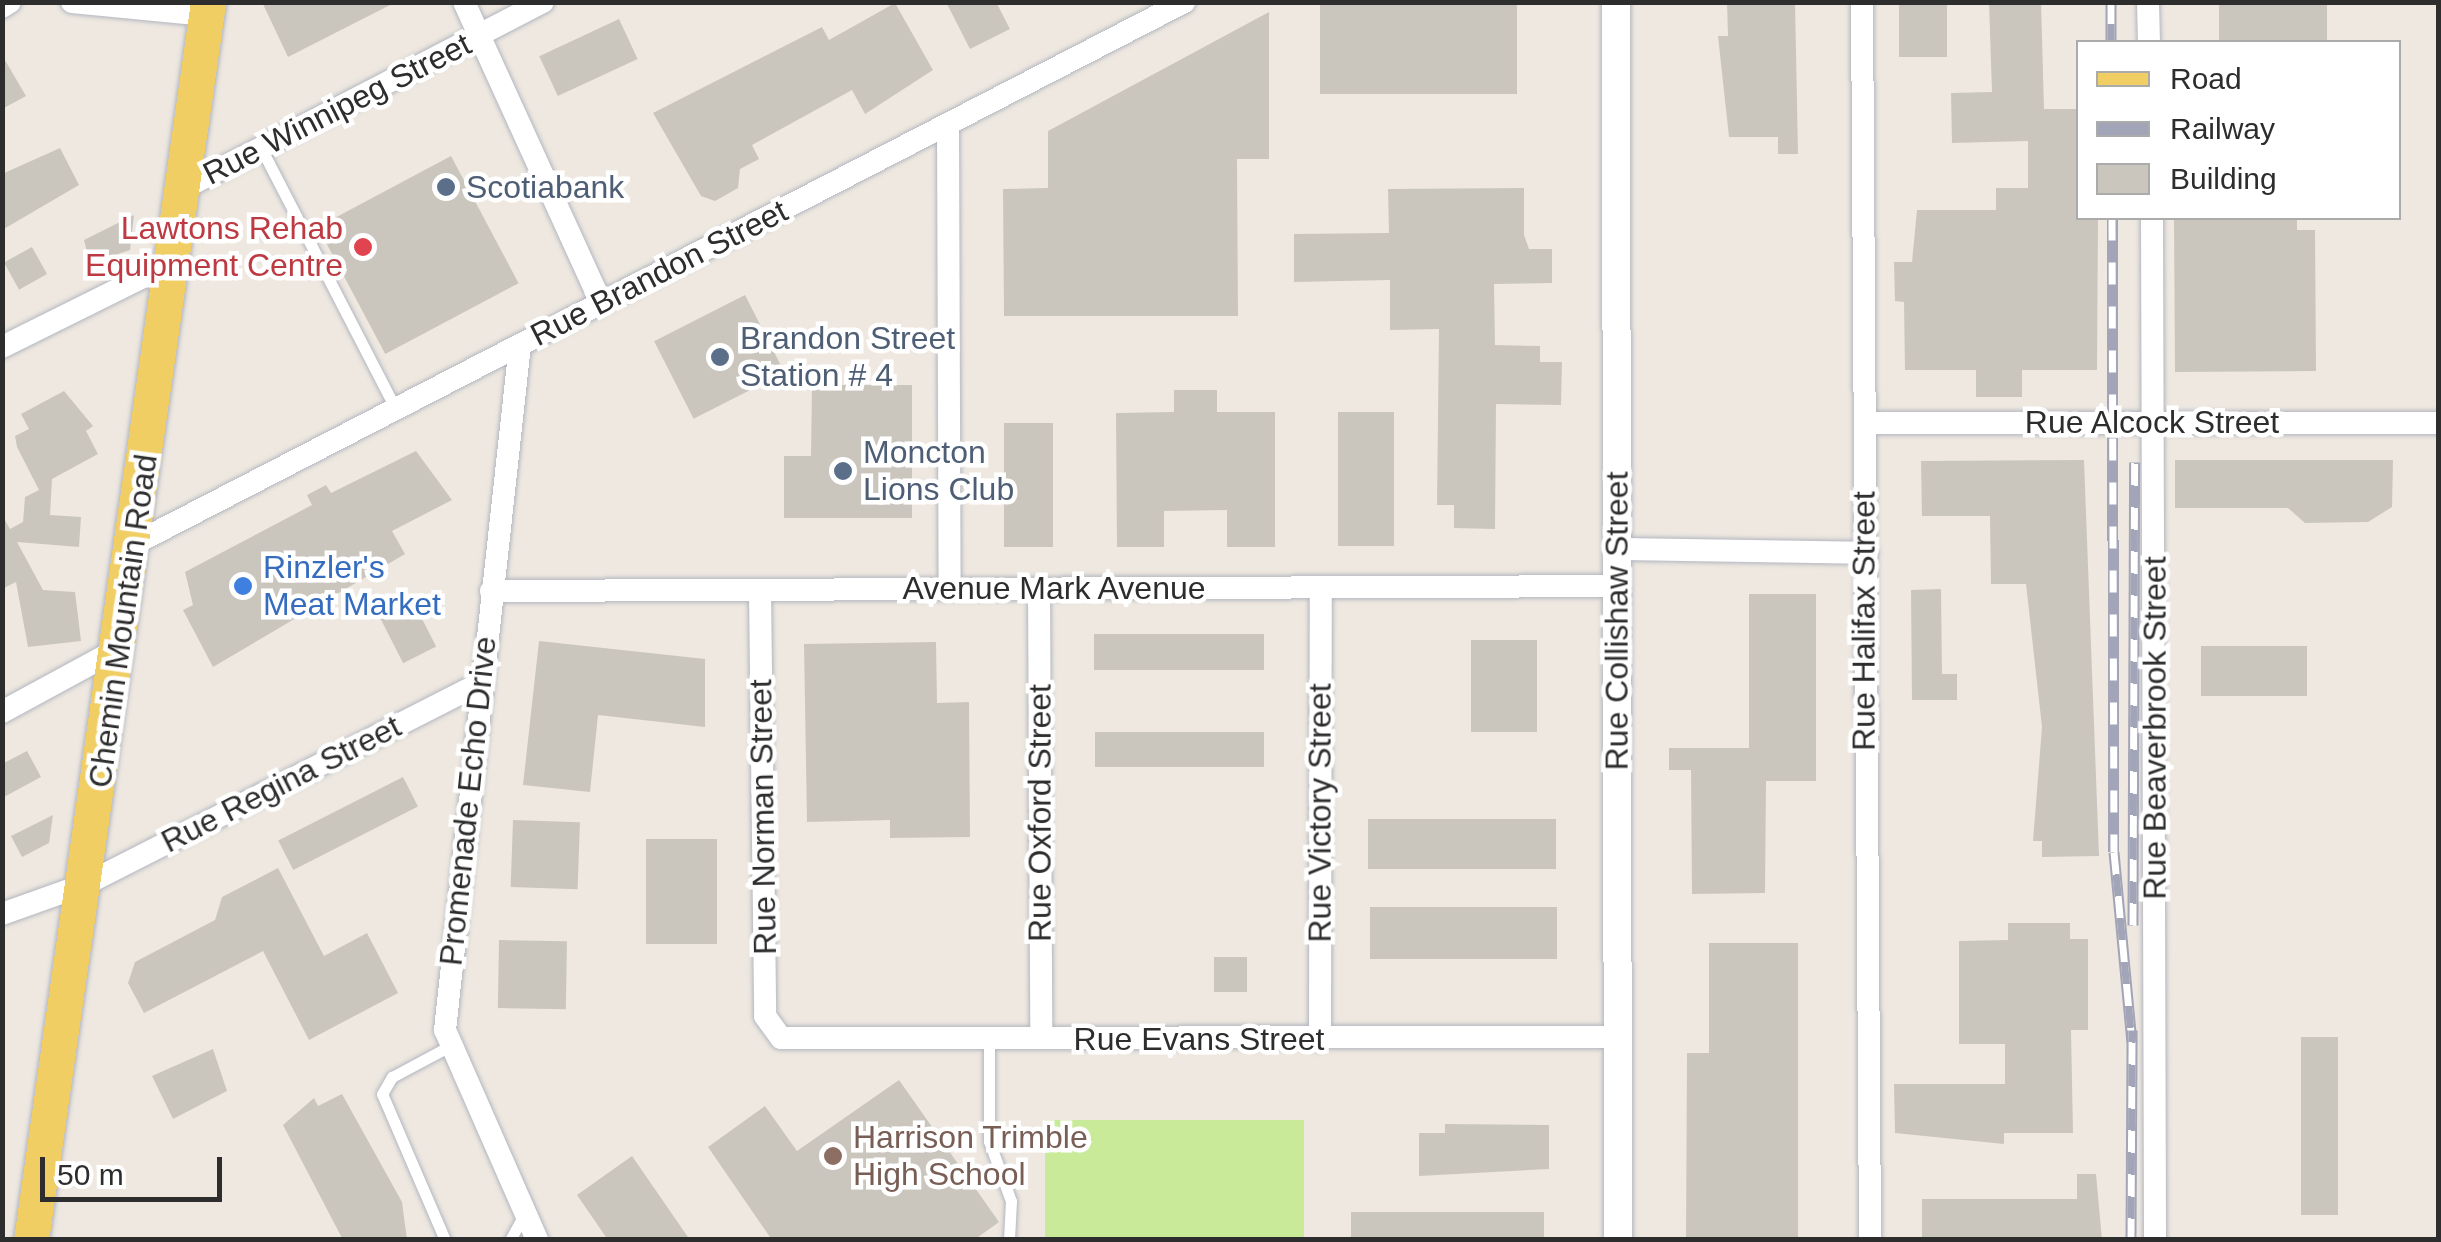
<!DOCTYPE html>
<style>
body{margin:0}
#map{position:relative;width:2441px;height:1242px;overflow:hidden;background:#eee8e0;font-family:Arial,sans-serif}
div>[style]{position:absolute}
.pitch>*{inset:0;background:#c9eb99;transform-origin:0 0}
.building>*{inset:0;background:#cac6be;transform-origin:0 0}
.roads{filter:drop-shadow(0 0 2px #b3b6c0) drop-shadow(0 0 2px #b3b6c0)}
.service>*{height:11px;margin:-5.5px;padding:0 5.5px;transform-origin:5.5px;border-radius:5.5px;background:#fff}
.minor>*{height:22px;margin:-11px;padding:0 11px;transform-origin:11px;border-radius:11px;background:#fff}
.tertiary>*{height:28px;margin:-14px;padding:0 14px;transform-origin:14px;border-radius:14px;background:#fff}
.primary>*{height:35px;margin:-17.5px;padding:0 17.5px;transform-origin:17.5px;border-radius:17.5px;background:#f0ce63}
.rail>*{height:11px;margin-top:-5.5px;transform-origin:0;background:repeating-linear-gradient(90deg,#fff 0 22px,#a2a5b7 0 44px);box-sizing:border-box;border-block:2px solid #a2a5b7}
.dots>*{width:28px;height:28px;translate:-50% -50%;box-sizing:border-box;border:5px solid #fff;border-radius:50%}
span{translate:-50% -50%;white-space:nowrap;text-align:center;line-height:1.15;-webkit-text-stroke:9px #fff;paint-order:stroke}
.street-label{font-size:32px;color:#2d2d2d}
.service-label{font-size:32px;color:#4e5e75}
.left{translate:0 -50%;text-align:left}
.health-label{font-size:32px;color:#be3a42}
.right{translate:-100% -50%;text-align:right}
.shop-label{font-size:32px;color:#366cbe}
.education-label{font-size:32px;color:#785e54}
.frame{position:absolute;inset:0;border:5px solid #2d2d2d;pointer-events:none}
.legend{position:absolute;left:2076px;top:40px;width:325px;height:180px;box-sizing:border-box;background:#fff;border:2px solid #ababab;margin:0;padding:12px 18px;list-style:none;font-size:30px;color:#2d2d2d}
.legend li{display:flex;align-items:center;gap:20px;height:50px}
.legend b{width:50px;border:2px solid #ababab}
.scale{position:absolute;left:40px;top:1157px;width:182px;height:45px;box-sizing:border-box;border:5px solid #2d2d2d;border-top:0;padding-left:12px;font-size:30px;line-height:35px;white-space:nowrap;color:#2d2d2d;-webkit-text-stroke:8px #fff;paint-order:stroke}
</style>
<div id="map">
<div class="pitch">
<div style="left:1045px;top:1120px;width:259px;height:119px"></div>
</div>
<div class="building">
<div style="clip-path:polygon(262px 2px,396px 2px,288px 57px)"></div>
<div style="clip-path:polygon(946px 2px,996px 2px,1010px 29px,970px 49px)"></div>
<div style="left:1320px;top:2px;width:197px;height:92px"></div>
<div style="clip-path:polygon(1727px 2px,1795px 2px,1798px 154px,1778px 154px,1778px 137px,1729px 137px,1718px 36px,1728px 36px)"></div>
<div style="left:1899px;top:2px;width:48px;height:55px"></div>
<div style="clip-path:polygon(1989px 2px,2041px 2px,2044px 109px,2078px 109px,2078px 218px,2098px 218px,2097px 370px,2022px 370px,2022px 397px,1976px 397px,1976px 370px,1905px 370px,1904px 302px,1895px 301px,1894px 262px,1912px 262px,1917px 210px,1996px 210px,1996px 188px,2028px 188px,2028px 141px,1952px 143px,1951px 93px,1992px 92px)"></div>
<div style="left:2219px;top:2px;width:108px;height:40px"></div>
<div style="clip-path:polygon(895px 3px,933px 70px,865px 114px,852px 90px,752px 145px,759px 159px,740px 169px,738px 188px,715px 201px,701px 196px,653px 113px,822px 27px,829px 40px)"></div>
<div style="clip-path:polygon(1269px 12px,1269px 159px,1237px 159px,1238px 316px,1004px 316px,1003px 189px,1048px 188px,1048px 131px)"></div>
<div style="left:619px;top:19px;width:44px;height:88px;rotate:65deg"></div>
<div style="clip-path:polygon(2px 55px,26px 96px,2px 109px)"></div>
<div style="clip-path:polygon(60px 148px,79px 185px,2px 230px,2px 174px)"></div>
<div style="left:451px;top:156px;width:144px;height:151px;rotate:62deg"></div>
<div style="clip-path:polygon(1524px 188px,1524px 235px,1529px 249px,1552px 249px,1552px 283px,1494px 284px,1495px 345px,1540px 346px,1540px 362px,1562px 362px,1561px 405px,1496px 404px,1495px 529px,1454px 528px,1454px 505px,1437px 505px,1439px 329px,1390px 330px,1390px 280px,1294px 282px,1294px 234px,1389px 233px,1388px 189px)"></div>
<div style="clip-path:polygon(134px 215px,130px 250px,90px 263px,84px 240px)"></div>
<div style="clip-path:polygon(2174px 218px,2297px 218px,2297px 230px,2315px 230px,2316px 371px,2175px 372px)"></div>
<div style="left:32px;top:247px;width:31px;height:32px;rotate:61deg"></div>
<div style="left:745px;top:295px;width:87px;height:102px;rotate:63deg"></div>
<div style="clip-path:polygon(812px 385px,912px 385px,912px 518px,784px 518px,784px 456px,811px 456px)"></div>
<div style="clip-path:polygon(1174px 390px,1217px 390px,1217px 412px,1275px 412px,1275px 547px,1227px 547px,1227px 510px,1164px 511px,1164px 547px,1117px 547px,1116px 413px,1174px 412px)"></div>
<div style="clip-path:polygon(64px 391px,93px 426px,86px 431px,98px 454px,52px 479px,50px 515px,81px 517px,79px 547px,17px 542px,43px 590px,75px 592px,81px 641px,28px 647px,16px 582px,2px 589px,2px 515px,10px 529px,23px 522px,25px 497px,39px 490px,17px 447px,15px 436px,29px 429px,21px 414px)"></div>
<div style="left:1338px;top:412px;width:56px;height:134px"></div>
<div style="left:1004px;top:423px;width:49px;height:124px"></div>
<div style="clip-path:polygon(416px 451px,452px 500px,392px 531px,405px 554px,213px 667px,183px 610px,193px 605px,185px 572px,312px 505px,307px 495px,326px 485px,331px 493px)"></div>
<div style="clip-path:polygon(2084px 460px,2099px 856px,2042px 857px,2042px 841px,2033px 841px,2042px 727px,2026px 584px,1991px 584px,1990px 516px,1922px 516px,1921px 461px)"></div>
<div style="clip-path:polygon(2175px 460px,2393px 460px,2392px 507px,2368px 522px,2305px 523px,2288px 508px,2175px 508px)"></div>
<div style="clip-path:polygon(1941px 589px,1942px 674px,1957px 674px,1957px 700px,1912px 700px,1911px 590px)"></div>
<div style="clip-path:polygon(1749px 594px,1816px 594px,1816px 781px,1766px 781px,1765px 893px,1692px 894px,1691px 770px,1669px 770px,1669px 748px,1749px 748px)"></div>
<div style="left:413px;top:601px;width:51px;height:37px;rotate:63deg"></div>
<div style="left:1264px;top:634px;width:36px;height:170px;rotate:90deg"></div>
<div style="left:1471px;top:640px;width:66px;height:92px"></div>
<div style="clip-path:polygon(539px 641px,705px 659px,705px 727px,598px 715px,590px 792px,523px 785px)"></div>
<div style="clip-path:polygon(936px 642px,937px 703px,969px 702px,970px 837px,890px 838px,890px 820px,807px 822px,804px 644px)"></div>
<div style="left:2201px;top:646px;width:106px;height:50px"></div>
<div style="left:1264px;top:732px;width:35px;height:169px;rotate:90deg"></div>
<div style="clip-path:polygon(27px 751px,41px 777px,2px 798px,2px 764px)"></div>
<div style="left:403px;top:777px;width:33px;height:140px;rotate:63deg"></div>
<div style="clip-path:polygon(53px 815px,49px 843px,22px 857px,11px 836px)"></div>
<div style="left:1556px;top:819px;width:50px;height:188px;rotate:90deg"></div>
<div style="left:513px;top:820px;width:67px;height:67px;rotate:2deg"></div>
<div style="left:646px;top:839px;width:71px;height:105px"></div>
<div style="clip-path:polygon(278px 868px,324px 956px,367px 933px,398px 993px,309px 1040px,263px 951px,144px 1013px,128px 983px,135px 962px,215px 920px,222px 897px)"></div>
<div style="left:1557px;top:907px;width:52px;height:187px;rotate:90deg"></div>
<div style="clip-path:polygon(2008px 923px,2070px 923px,2070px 939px,2088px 939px,2088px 1030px,2071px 1030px,2073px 1133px,2004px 1133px,2004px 1144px,1895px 1133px,1894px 1084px,2005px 1084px,2005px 1044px,1959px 1044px,1959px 941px,2008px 940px)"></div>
<div style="left:499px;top:940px;width:68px;height:68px;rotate:1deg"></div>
<div style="clip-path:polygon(1709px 943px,1798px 943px,1798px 1240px,1686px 1240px,1687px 1053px,1709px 1053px)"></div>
<div style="left:1214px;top:957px;width:33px;height:35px"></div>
<div style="left:2301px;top:1037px;width:37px;height:178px"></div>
<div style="clip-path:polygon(213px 1049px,227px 1091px,173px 1119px,152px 1076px)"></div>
<div style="clip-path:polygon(899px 1080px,999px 1222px,974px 1240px,772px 1240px,708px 1147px,765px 1106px,797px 1151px)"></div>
<div style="clip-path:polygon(342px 1094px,402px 1202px,407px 1240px,343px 1240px,283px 1125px,314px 1098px,318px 1106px)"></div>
<div style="clip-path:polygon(1445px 1124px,1549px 1125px,1549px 1169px,1419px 1176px,1419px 1133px,1445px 1133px)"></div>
<div style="clip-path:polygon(632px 1156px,690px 1240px,608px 1240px,577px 1195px)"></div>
<div style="clip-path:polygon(2077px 1174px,2096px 1174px,2102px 1240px,1922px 1240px,1922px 1199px,2077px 1199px)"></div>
<div style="left:1351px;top:1212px;width:193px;height:28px"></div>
</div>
<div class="roads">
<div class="service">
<div style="left:261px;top:148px;width:294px;rotate:62.7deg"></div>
<div style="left:989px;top:1038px;width:103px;rotate:90deg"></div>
<div style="left:989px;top:1141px;width:64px;rotate:69.9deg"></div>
<div style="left:1011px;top:1201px;width:39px;rotate:93deg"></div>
<div style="left:445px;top:1240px;width:159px;rotate:-113.3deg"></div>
<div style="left:382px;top:1094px;width:20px;rotate:-60deg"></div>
<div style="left:392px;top:1077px;width:68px;rotate:-28.1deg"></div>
<div style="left:510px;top:1240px;width:31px;rotate:-61deg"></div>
</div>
<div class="minor">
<div style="left:72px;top:2px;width:135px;rotate:5.5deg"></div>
<div style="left:464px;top:2px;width:331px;rotate:65.5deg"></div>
<div style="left:1862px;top:2px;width:1238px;rotate:89.63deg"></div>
<div style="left:2148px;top:2px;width:40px;rotate:88.6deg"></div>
<div style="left:2px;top:7px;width:9px;rotate:-32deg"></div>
<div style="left:948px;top:124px;width:465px;rotate:89.8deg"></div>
<div style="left:184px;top:188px;width:404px;rotate:-27.4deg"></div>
<div style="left:2152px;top:218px;width:1022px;rotate:89.83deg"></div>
<div style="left:520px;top:345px;width:689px;rotate:96.25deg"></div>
<div style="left:445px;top:1030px;width:229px;rotate:66.3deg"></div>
<div style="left:2px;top:347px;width:191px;rotate:-26.4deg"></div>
<div style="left:1865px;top:423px;width:573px"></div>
<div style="left:134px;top:544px;width:1182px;rotate:-27.3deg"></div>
<div style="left:1617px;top:549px;width:250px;rotate:0.9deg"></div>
<div style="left:1039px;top:588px;width:449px;rotate:89.7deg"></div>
<div style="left:760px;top:590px;width:426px;rotate:89.3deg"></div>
<div style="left:765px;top:1016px;width:27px;rotate:54deg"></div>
<div style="left:781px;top:1038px;width:837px;rotate:-0.07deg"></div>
<div style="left:491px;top:591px;width:1126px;rotate:-0.25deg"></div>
<div style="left:2px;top:712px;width:132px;rotate:-28.5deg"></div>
<div style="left:2px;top:914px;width:89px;rotate:-19.7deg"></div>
<div style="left:86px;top:884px;width:439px;rotate:-27deg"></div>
<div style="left:1320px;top:1040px;width:453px;rotate:-89.9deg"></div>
</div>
<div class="tertiary">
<div style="left:1616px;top:2px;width:1238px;rotate:89.91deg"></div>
</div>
<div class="primary">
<div style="left:31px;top:1240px;width:1251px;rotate:-81.86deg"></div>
</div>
</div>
<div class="rail">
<div style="left:2111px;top:2px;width:40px;rotate:90deg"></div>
<div style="left:2112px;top:218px;width:634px;rotate:89.82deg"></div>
<div style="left:2114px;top:852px;width:190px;rotate:84.6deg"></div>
<div style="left:2133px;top:925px;width:463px;rotate:-89.8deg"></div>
<div style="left:2131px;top:1240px;width:210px;rotate:-89.7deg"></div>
</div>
<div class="dots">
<div style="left:446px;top:187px;background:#5c6f8a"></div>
<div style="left:363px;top:247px;background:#e0444e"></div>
<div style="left:720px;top:357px;background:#5c6f8a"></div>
<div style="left:843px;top:471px;background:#5c6f8a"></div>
<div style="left:243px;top:586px;background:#3f7fe0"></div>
<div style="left:833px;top:1156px;background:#8d6e63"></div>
</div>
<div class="street-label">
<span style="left:337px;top:109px;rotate:-27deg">Rue Winnipeg Street</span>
<span style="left:659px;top:273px;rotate:-27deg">Rue Brandon Street</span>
<span style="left:2152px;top:422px">Rue Alcock Street</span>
<span style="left:1054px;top:588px">Avenue Mark Avenue</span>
<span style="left:123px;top:621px;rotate:-82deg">Chemin Mountain Road</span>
<span style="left:1617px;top:621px;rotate:-90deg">Rue Collishaw Street</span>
<span style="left:1864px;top:621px;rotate:-90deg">Rue Halifax Street</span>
<span style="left:2155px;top:728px;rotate:-90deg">Rue Beaverbrook Street</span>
<span style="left:281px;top:784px;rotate:-27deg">Rue Regina Street</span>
<span style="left:468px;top:801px;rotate:-84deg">Promenade Echo Drive</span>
<span style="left:1040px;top:813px;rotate:-90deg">Rue Oxford Street</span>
<span style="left:1320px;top:813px;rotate:-90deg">Rue Victory Street</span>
<span style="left:763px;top:817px;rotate:-91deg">Rue Norman Street</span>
<span style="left:1199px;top:1039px">Rue Evans Street</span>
</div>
<div class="service-label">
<span class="left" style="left:466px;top:187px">Scotiabank</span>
<span class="left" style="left:740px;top:357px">Brandon Street<br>Station # 4</span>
<span class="left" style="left:863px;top:471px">Moncton<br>Lions Club</span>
</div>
<div class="health-label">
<span class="right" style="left:343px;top:247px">Lawtons Rehab<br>Equipment Centre</span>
</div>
<div class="shop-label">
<span class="left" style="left:263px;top:586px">Rinzler's<br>Meat Market</span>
</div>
<div class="education-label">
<span class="left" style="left:853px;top:1156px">Harrison Trimble<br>High School</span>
</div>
<div class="frame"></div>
<ul class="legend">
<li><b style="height:12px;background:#f0ce63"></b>Road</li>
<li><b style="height:12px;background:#a2a5b7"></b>Railway</li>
<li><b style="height:28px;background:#cac6be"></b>Building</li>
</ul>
<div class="scale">50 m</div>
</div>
